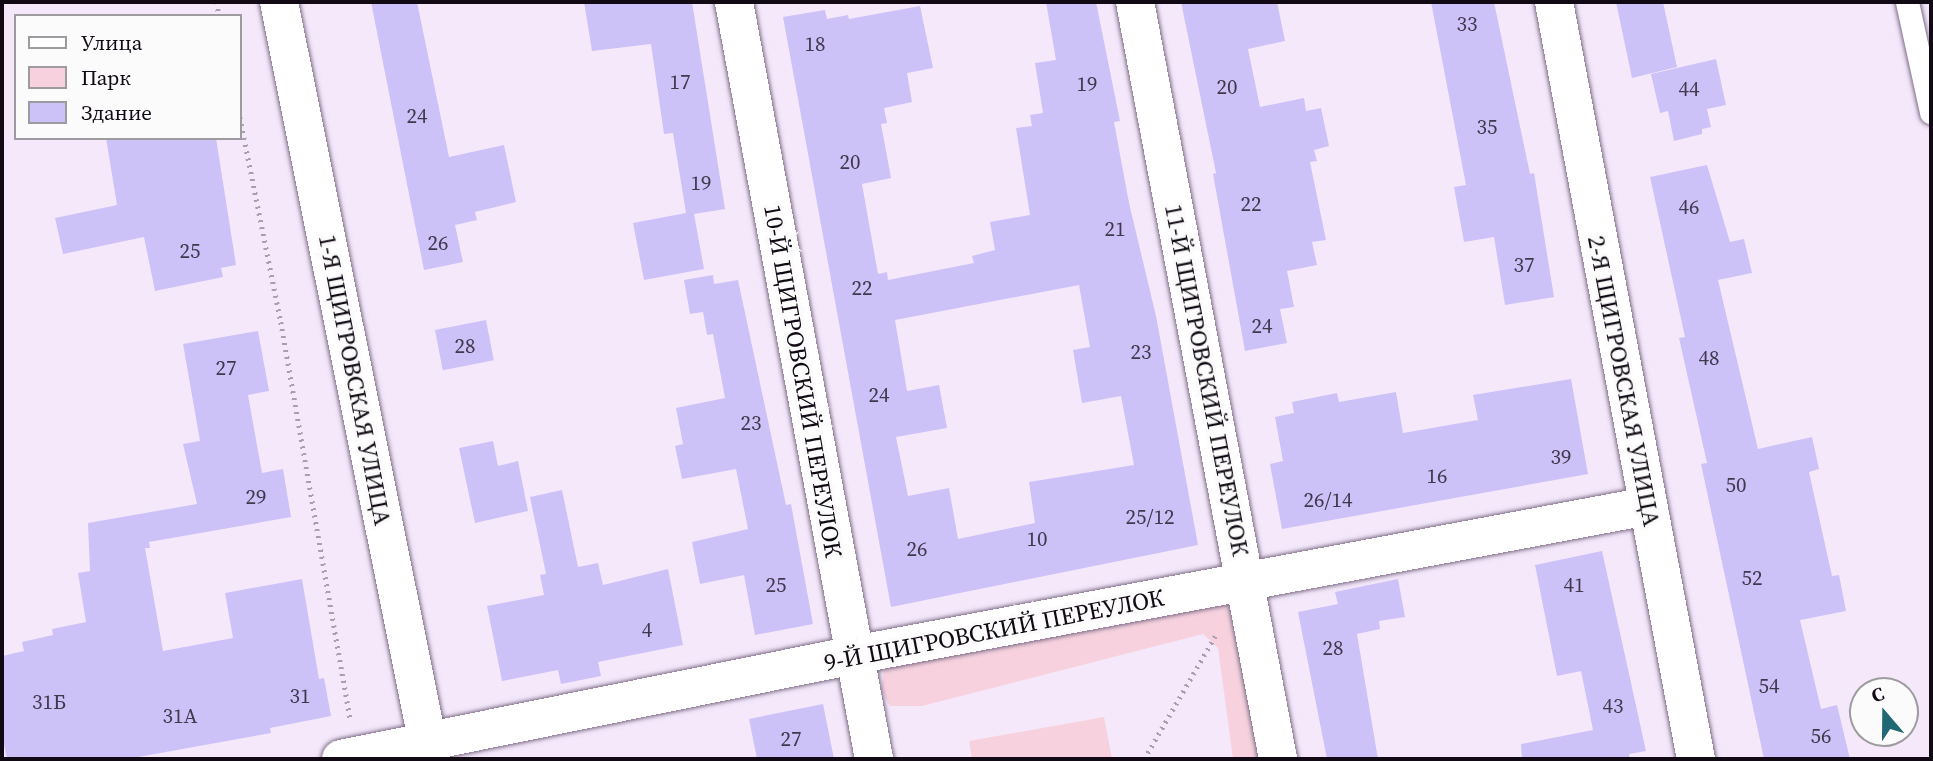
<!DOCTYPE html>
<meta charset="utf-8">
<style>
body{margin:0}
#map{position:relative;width:1933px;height:761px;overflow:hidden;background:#f5e8fb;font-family:"Source Serif 4",serif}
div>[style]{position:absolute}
.green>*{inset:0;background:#f7d2de}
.building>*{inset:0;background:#cdc2f8;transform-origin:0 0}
.path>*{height:4.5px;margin-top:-2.25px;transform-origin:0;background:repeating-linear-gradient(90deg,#a99eae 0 2px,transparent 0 7px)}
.roads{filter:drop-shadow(0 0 2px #7f6d88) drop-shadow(0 0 2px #7f6d88)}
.service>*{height:23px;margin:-11.5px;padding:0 11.5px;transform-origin:11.5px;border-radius:11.5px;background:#fff}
.minor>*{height:38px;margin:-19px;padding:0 19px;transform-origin:19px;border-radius:19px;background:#fff}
.tertiary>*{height:38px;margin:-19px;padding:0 19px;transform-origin:19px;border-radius:19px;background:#fff}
span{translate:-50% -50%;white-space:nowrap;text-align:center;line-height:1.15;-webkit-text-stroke:7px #fbfbfb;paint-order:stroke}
.number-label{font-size:21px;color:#40384d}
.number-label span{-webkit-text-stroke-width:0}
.street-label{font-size:24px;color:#110a14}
.frame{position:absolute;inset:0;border:4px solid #110a14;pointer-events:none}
.legend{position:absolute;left:14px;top:14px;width:228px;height:126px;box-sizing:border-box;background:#fbfbfb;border:2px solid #9d9b9f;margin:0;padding:9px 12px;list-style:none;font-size:21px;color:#110a14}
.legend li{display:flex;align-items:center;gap:14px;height:35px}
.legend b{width:35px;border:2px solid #9d9b9f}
.north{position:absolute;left:1849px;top:677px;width:70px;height:70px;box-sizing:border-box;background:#fbfbfb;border:2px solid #9d9b9f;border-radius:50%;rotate:340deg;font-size:19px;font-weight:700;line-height:28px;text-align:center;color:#110a14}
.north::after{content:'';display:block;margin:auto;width:24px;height:32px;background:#1f6874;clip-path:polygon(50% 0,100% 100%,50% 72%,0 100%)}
</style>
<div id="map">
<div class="green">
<div style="clip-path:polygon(1221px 601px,1243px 619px,1268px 759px,1233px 759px,1218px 648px,1203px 634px,922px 706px,890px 706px,881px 690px,884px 671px,900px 660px)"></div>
<div style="clip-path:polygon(1104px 717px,1112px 759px,972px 759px,969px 741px)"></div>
</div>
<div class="building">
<div style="clip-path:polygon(371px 2px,417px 2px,449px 157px,504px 145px,516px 202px,475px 212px,477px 220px,455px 225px,463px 262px,424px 270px)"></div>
<div style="clip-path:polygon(584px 2px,692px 2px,725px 209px,694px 214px,704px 269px,644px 280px,633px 223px,686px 213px,673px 133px,664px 134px,651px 44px,592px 51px)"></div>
<div style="clip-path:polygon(evenodd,1046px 2px,1096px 2px,1120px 121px,1114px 122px,1129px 203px,1156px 316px,1198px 545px,891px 607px,783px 17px,825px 10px,827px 19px,848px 15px,849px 19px,920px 6px,933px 68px,907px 73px,912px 102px,884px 108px,887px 123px,881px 124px,891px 178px,862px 184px,878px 274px,887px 272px,888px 280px,974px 263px,972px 256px,995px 250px,990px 222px,1030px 215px,1016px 128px,1032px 126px,1030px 115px,1043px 113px,1035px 63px,1056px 60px,1046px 2px,1079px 285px,1090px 347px,1073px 350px,1082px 403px,1121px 396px,1134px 465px,1029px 482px,1035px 523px,958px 539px,949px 488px,908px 496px,896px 437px,947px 428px,939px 385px,907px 391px,895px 320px,1079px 285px)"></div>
<div style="clip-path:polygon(1181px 2px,1277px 2px,1285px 41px,1248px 49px,1260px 107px,1304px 98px,1306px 111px,1321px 108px,1329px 146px,1314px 150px,1317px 161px,1310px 162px,1326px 240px,1312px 242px,1317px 265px,1287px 271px,1294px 307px,1280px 309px,1287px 343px,1245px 351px,1213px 174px,1216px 173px)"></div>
<div style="clip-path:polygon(1431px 2px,1494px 2px,1530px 174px,1534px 173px,1554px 297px,1505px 305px,1494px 237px,1464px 242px,1454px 187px,1466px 185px)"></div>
<div style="clip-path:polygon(1616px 2px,1663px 2px,1677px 67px,1632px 78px)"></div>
<div style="clip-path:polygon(1716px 59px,1726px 105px,1707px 109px,1711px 127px,1702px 129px,1702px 134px,1674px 141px,1668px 111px,1660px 113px,1651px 74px)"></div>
<div style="clip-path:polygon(106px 138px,216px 138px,236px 265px,221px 268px,223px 277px,155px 291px,144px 237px,63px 254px,55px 218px,117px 205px)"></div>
<div style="clip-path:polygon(1707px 165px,1730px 242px,1744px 239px,1752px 273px,1718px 280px,1758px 449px,1812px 437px,1819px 469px,1809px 472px,1832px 576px,1839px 575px,1846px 611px,1800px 620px,1821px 709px,1837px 705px,1850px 759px,1764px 759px,1701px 464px,1707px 463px,1679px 338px,1685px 337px,1650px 177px)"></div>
<div style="clip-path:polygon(713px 275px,714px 284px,738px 280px,786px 505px,791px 504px,813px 624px,755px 635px,744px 575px,700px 584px,692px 542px,748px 529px,736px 469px,682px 479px,675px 446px,683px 444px,676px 408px,725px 398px,713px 334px,707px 335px,703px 312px,690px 314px,684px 280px)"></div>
<div style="left:486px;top:320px;width:41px;height:52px;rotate:79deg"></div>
<div style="clip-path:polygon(258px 331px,269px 391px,248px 395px,262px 473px,283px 469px,291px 517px,149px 542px,150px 548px,145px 548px,163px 651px,233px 638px,225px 593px,302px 579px,319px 679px,324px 678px,331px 716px,270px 728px,271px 733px,127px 759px,7px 759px,2px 734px,2px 656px,24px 651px,22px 642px,53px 635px,52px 629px,86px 622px,78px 573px,90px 571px,88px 523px,197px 504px,183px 444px,200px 441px,183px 344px)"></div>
<div style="clip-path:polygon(1571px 379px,1588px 474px,1282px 529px,1270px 464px,1283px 461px,1275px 417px,1294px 413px,1292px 402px,1337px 393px,1339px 402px,1396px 392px,1403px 433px,1478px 420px,1473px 395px)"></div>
<div style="clip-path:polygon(493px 441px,498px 466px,518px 461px,528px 511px,475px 523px,459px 448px)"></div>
<div style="clip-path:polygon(562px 490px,578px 567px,598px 563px,603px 585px,668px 569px,683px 645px,598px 662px,601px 676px,561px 684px,558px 670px,502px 681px,487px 606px,544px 595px,540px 575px,546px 574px,530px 497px)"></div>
<div style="clip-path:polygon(1602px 551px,1646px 751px,1629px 754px,1630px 759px,1522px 759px,1521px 744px,1593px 730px,1581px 671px,1557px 676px,1535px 565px)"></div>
<div style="clip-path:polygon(1398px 579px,1405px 617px,1379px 621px,1380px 629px,1357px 634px,1378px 759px,1327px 759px,1298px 612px,1338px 604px,1335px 592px)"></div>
<div style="clip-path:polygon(823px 704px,834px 759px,757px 759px,749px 719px)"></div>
</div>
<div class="path">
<div style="left:217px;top:2px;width:14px;rotate:82deg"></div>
<div style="left:240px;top:117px;width:209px;rotate:78.7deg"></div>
<div style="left:281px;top:322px;width:403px;rotate:80.1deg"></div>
<div style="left:1144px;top:759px;width:142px;rotate:-60deg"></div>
</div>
<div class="roads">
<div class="service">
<div style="left:1907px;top:2px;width:113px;rotate:77.7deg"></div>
</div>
<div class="minor">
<div style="left:734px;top:2px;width:770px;rotate:79.52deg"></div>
<div style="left:1135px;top:2px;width:770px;rotate:79.3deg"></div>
<div style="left:1554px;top:2px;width:770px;rotate:79.38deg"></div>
<div style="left:341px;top:759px;width:523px;rotate:-11.46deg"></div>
<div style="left:854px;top:655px;width:808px;rotate:-10.63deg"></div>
</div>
<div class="tertiary">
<div style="left:279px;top:2px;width:772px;rotate:78.65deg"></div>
</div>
</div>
<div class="number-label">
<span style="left:1467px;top:24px">33</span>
<span style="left:815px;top:44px">18</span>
<span style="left:680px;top:82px">17</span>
<span style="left:1087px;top:84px">19</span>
<span style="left:1227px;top:87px">20</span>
<span style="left:1689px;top:89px">44</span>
<span style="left:417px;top:116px">24</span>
<span style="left:1487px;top:127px">35</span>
<span style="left:850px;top:162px">20</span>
<span style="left:701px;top:183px">19</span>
<span style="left:1251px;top:204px">22</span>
<span style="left:1689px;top:207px">46</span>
<span style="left:1115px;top:229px">21</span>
<span style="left:438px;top:243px">26</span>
<span style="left:190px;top:251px">25</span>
<span style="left:1524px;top:265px">37</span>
<span style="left:862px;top:288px">22</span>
<span style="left:1262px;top:326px">24</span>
<span style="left:465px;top:346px">28</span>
<span style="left:1141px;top:352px">23</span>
<span style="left:1709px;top:358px">48</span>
<span style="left:226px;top:368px">27</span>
<span style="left:879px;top:395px">24</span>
<span style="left:751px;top:423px">23</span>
<span style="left:1561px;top:457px">39</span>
<span style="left:1437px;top:476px">16</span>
<span style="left:1736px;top:485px">50</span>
<span style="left:256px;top:497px">29</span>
<span style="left:1328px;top:500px">26/14</span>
<span style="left:1150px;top:517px">25/12</span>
<span style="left:1037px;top:539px">10</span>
<span style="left:917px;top:549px">26</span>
<span style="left:1752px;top:578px">52</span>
<span style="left:776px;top:585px">25</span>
<span style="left:1574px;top:585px">41</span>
<span style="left:647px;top:630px">4</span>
<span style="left:1333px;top:648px">28</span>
<span style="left:1769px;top:686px">54</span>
<span style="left:300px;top:696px">31</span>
<span style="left:49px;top:702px">31Б</span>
<span style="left:1613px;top:706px">43</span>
<span style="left:180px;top:716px">31А</span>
<span style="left:1821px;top:736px">56</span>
<span style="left:791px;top:739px">27</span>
</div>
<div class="street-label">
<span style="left:355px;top:380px;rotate:79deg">1-Я ЩИГРОВСКАЯ УЛИЦА</span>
<span style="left:1207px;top:380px;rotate:79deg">11-Й ЩИГРОВСКИЙ ПЕРЕУЛОК</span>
<span style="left:803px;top:381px;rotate:80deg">10-Й ЩИГРОВСКИЙ ПЕРЕУЛОК</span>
<span style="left:1624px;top:381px;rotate:79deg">2-Я ЩИГРОВСКАЯ УЛИЦА</span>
<span style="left:994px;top:630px;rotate:-11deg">9-Й ЩИГРОВСКИЙ ПЕРЕУЛОК</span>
</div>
<div class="frame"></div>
<ul class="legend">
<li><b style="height:9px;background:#fff"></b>Улица</li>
<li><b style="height:19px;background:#f7d2de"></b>Парк</li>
<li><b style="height:19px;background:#cdc2f8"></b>Здание</li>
</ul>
<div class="north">С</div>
</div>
